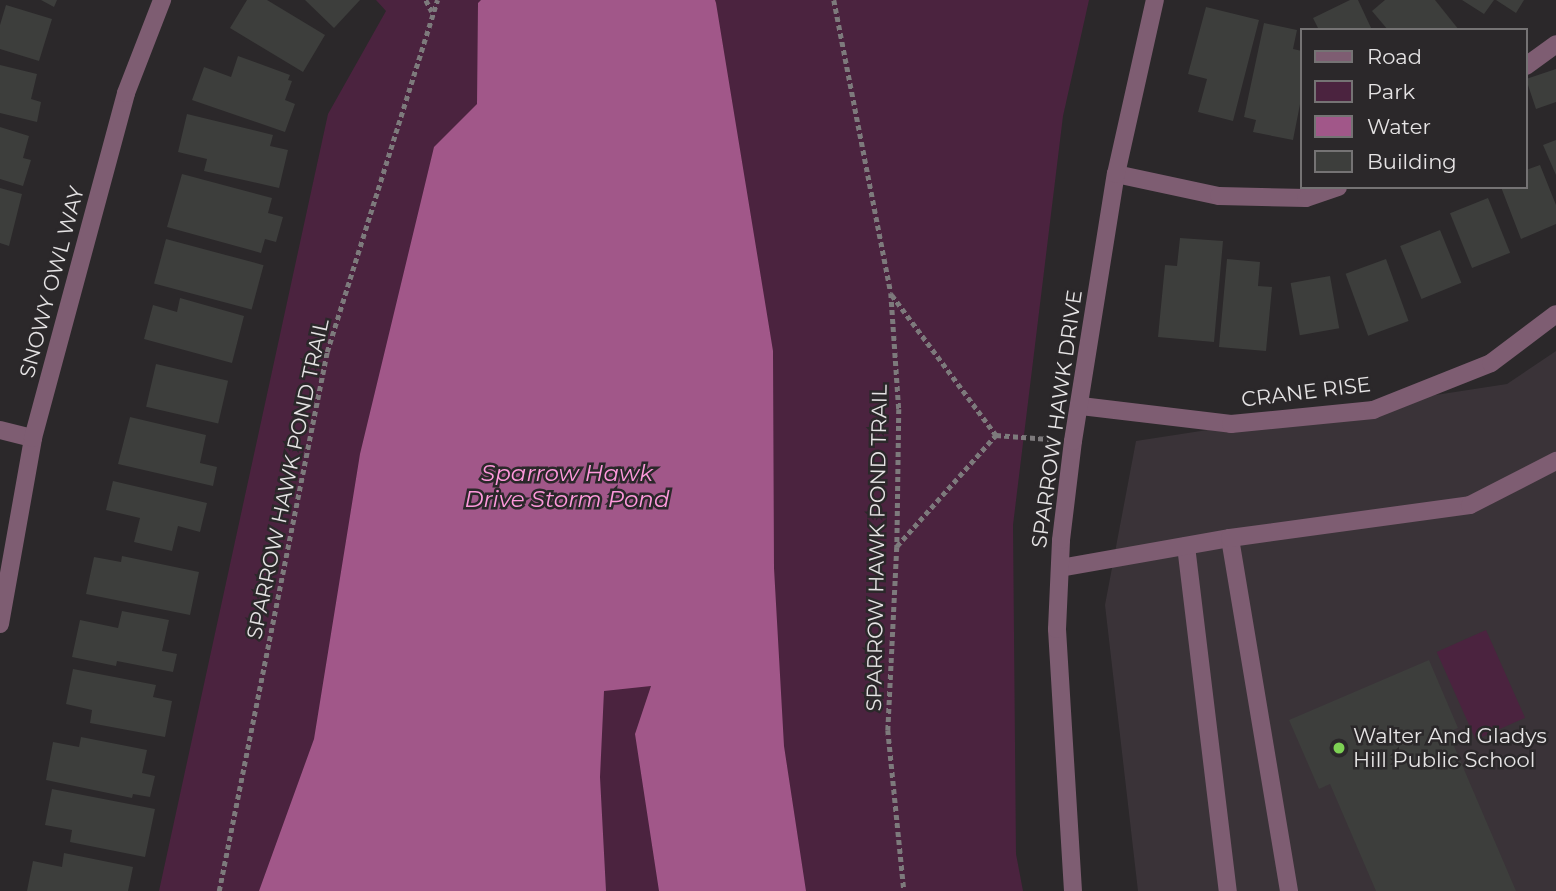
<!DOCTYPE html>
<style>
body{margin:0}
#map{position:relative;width:1556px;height:891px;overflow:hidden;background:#2b282a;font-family:Montserrat,sans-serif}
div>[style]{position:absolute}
.built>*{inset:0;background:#3a3338}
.green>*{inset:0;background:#4b233f;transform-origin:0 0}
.water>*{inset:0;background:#a15789}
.building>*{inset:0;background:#3d3e3c;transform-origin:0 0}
.path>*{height:4.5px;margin-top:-2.25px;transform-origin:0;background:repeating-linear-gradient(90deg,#7d7a7c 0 5px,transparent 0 8.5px)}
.service>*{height:18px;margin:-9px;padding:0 9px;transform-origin:9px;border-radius:9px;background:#7e5d72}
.minor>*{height:18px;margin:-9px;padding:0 9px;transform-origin:9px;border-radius:9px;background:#7e5d72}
.dots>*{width:19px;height:19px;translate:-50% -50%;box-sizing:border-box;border:4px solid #2b282a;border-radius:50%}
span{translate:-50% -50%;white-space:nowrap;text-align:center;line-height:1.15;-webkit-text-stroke:5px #2b282a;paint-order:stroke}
.street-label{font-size:21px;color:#e5e3e4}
.poi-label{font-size:21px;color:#e5e3e4}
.left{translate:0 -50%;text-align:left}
.water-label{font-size:23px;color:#fe99dc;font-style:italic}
.legend{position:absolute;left:1300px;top:28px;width:228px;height:161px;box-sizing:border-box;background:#2b282a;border:2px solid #757374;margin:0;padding:9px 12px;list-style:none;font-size:21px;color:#e5e3e4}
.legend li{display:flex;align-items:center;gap:14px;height:35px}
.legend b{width:35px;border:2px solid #757374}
</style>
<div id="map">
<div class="built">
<div style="clip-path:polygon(1556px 351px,1556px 891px,1138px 891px,1105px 605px,1136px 441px,1507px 384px)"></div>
</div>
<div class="green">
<div style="clip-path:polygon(376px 0,1089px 0,1063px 116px,1013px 525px,1016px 854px,1023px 891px,159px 891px,328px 114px,386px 11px)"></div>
<div style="left:1486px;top:630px;width:96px;height:54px;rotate:66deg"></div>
</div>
<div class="water">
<div style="clip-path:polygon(481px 0,715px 0,716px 3px,773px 351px,774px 568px,784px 746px,806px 891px,659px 891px,635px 734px,651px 686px,604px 691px,600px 777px,606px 891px,259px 891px,314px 739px,360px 454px,434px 147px,477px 104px,478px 3px)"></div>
</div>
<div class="building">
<div style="clip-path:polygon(41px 0,57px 0,54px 7px)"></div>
<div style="clip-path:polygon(247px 0,267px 0,325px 35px,303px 72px,230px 28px)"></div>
<div style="clip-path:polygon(305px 0,360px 0,334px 28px)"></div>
<div style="clip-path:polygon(1350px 0,1358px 0,1372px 30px,1319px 30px,1313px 18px)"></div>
<div style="clip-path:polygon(1385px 0,1435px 0,1459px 30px,1388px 30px,1372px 11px)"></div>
<div style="clip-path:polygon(1462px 0,1494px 0,1484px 14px)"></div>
<div style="clip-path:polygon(1496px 0,1524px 0,1516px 13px)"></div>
<div style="clip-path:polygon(6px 5px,52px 19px,39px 61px,0 49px,0 25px)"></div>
<div style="clip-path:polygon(1206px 7px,1259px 20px,1233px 121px,1198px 112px,1207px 79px,1188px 74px)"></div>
<div style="clip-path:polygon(1264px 23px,1297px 30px,1293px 49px,1302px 51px,1302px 94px,1293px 140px,1253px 132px,1256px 120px,1244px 117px)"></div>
<div style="clip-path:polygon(238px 56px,290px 75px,288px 80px,292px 81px,285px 100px,295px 104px,285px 132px,192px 100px,204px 67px,231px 77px)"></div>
<div style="clip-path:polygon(0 65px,37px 74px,31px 99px,41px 102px,37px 122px,0 113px)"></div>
<div style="clip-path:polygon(1556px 69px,1556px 102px,1536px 109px,1526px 79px)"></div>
<div style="clip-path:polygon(187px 114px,273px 135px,270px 146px,288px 150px,279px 188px,204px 171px,207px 159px,178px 152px)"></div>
<div style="clip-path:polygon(0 127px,29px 136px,23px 158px,31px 160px,23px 186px,0 179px)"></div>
<div style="clip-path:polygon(1556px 140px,1556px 175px,1543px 145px)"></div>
<div style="clip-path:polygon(1540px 165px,1556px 205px,1556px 224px,1521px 239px,1501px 187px,1526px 187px,1526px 170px)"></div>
<div style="clip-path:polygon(182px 174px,272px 198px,268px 213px,283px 217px,276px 242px,265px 239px,261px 253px,167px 227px)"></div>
<div style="clip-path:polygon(0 188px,22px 194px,9px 246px,0 243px)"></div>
<div style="left:1488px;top:198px;width:59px;height:41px;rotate:68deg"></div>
<div style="left:1440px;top:230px;width:57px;height:43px;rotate:68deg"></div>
<div style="clip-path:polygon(1180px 238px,1223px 241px,1214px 342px,1158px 337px,1165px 265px,1177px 266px)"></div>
<div style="left:166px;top:239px;width:101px;height:46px;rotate:15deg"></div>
<div style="clip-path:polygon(1227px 259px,1260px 262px,1258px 286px,1272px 287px,1266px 351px,1219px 347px)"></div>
<div style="left:1386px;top:259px;width:66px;height:43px;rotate:70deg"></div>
<div style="left:1330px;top:276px;width:53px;height:40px;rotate:80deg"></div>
<div style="clip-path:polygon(180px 298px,244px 316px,232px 363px,144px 339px,153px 305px,177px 312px)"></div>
<div style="left:156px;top:364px;width:74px;height:44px;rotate:13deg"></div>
<div style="clip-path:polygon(130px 417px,206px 435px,200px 463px,217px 467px,213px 486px,118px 464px)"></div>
<div style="clip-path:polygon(113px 481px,207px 503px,200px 532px,178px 526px,172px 551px,134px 542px,140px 518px,106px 510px)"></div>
<div style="clip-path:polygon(122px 556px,199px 572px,190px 615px,86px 594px,94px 557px,121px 562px)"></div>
<div style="clip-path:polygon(122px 611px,169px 620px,162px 651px,177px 654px,173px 672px,117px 661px,116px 666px,72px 657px,80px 620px,118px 628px)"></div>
<div style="clip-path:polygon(1429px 660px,1458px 728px,1448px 732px,1516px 891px,1376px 891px,1330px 784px,1319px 789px,1289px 720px)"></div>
<div style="clip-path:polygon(73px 669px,156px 685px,153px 697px,172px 701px,165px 737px,90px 723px,92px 710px,66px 704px)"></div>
<div style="clip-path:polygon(81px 737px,147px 750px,142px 773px,155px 776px,150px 797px,133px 794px,132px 798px,46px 780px,53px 742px,79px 747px)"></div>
<div style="clip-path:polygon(52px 789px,155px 809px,145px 857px,70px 842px,72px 830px,45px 825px)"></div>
<div style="clip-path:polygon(64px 853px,133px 867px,128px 891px,27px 891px,33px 861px,62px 867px)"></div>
</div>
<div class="path">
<div style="left:426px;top:0;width:13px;rotate:63deg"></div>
<div style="left:834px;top:0;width:298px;rotate:79deg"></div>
<div style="left:891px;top:293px;width:116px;rotate:86.1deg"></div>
<div style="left:899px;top:409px;width:138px;rotate:90.8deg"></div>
<div style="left:897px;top:547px;width:183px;rotate:92.8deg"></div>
<div style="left:888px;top:730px;width:162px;rotate:84.3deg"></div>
<div style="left:892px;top:295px;width:174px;rotate:53.4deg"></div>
<div style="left:897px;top:546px;width:149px;rotate:-48.3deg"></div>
<div style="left:996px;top:435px;width:53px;rotate:4.3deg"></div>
<div style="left:219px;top:891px;width:550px;rotate:-78.67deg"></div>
<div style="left:327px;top:352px;width:369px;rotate:-72.6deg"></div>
</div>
<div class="service">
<div style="left:1526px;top:66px;width:37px;rotate:-36deg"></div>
<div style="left:1116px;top:174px;width:105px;rotate:12.1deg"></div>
<div style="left:1219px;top:196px;width:87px;rotate:1.3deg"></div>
<div style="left:1306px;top:198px;width:34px;rotate:-19deg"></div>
<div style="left:1186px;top:546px;width:348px;rotate:83.1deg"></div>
<div style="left:1060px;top:568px;width:173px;rotate:-10deg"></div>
<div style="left:1289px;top:891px;width:358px;rotate:-99.5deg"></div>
<div style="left:1230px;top:538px;width:242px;rotate:-7.8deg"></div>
<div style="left:1470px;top:505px;width:97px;rotate:-27.1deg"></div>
</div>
<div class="minor">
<div style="left:1081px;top:406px;width:151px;rotate:6.8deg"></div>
<div style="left:1231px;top:424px;width:143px;rotate:-5.6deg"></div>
<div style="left:1373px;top:410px;width:127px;rotate:-21.7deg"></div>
<div style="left:1491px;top:363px;width:81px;rotate:-37deg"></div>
<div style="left:0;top:430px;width:34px;rotate:14deg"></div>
<div style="left:0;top:624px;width:189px;rotate:-79.9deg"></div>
<div style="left:33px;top:438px;width:357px;rotate:-74.9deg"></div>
<div style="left:126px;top:93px;width:100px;rotate:-68.8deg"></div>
<div style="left:1073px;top:891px;width:262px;rotate:-93.5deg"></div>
<div style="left:1057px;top:629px;width:89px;rotate:-87.4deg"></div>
<div style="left:1061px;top:540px;width:100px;rotate:-83.1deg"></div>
<div style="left:1073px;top:441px;width:270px;rotate:-80.9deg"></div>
<div style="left:1116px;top:174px;width:178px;rotate:-77.4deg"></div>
</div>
<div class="dots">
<div style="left:1339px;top:748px;background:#7dd154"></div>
</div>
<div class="street-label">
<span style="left:52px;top:282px;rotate:-75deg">SNOWY OWL WAY</span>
<span style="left:1306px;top:392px;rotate:-7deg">CRANE RISE</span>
<span style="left:1057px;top:419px;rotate:-82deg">SPARROW HAWK DRIVE</span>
<span style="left:288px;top:479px;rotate:-78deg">SPARROW HAWK POND TRAIL</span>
<span style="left:877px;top:548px;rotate:-89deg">SPARROW HAWK POND TRAIL</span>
</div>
<div class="poi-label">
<span class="left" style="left:1353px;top:748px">Walter And Gladys<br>Hill Public School</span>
</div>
<div class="water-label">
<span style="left:567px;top:486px">Sparrow Hawk<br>Drive Storm Pond</span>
</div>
<ul class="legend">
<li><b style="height:9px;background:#7e5d72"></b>Road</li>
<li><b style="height:19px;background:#4b233f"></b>Park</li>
<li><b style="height:19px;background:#a15789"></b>Water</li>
<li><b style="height:19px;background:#3d3e3c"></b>Building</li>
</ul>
</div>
